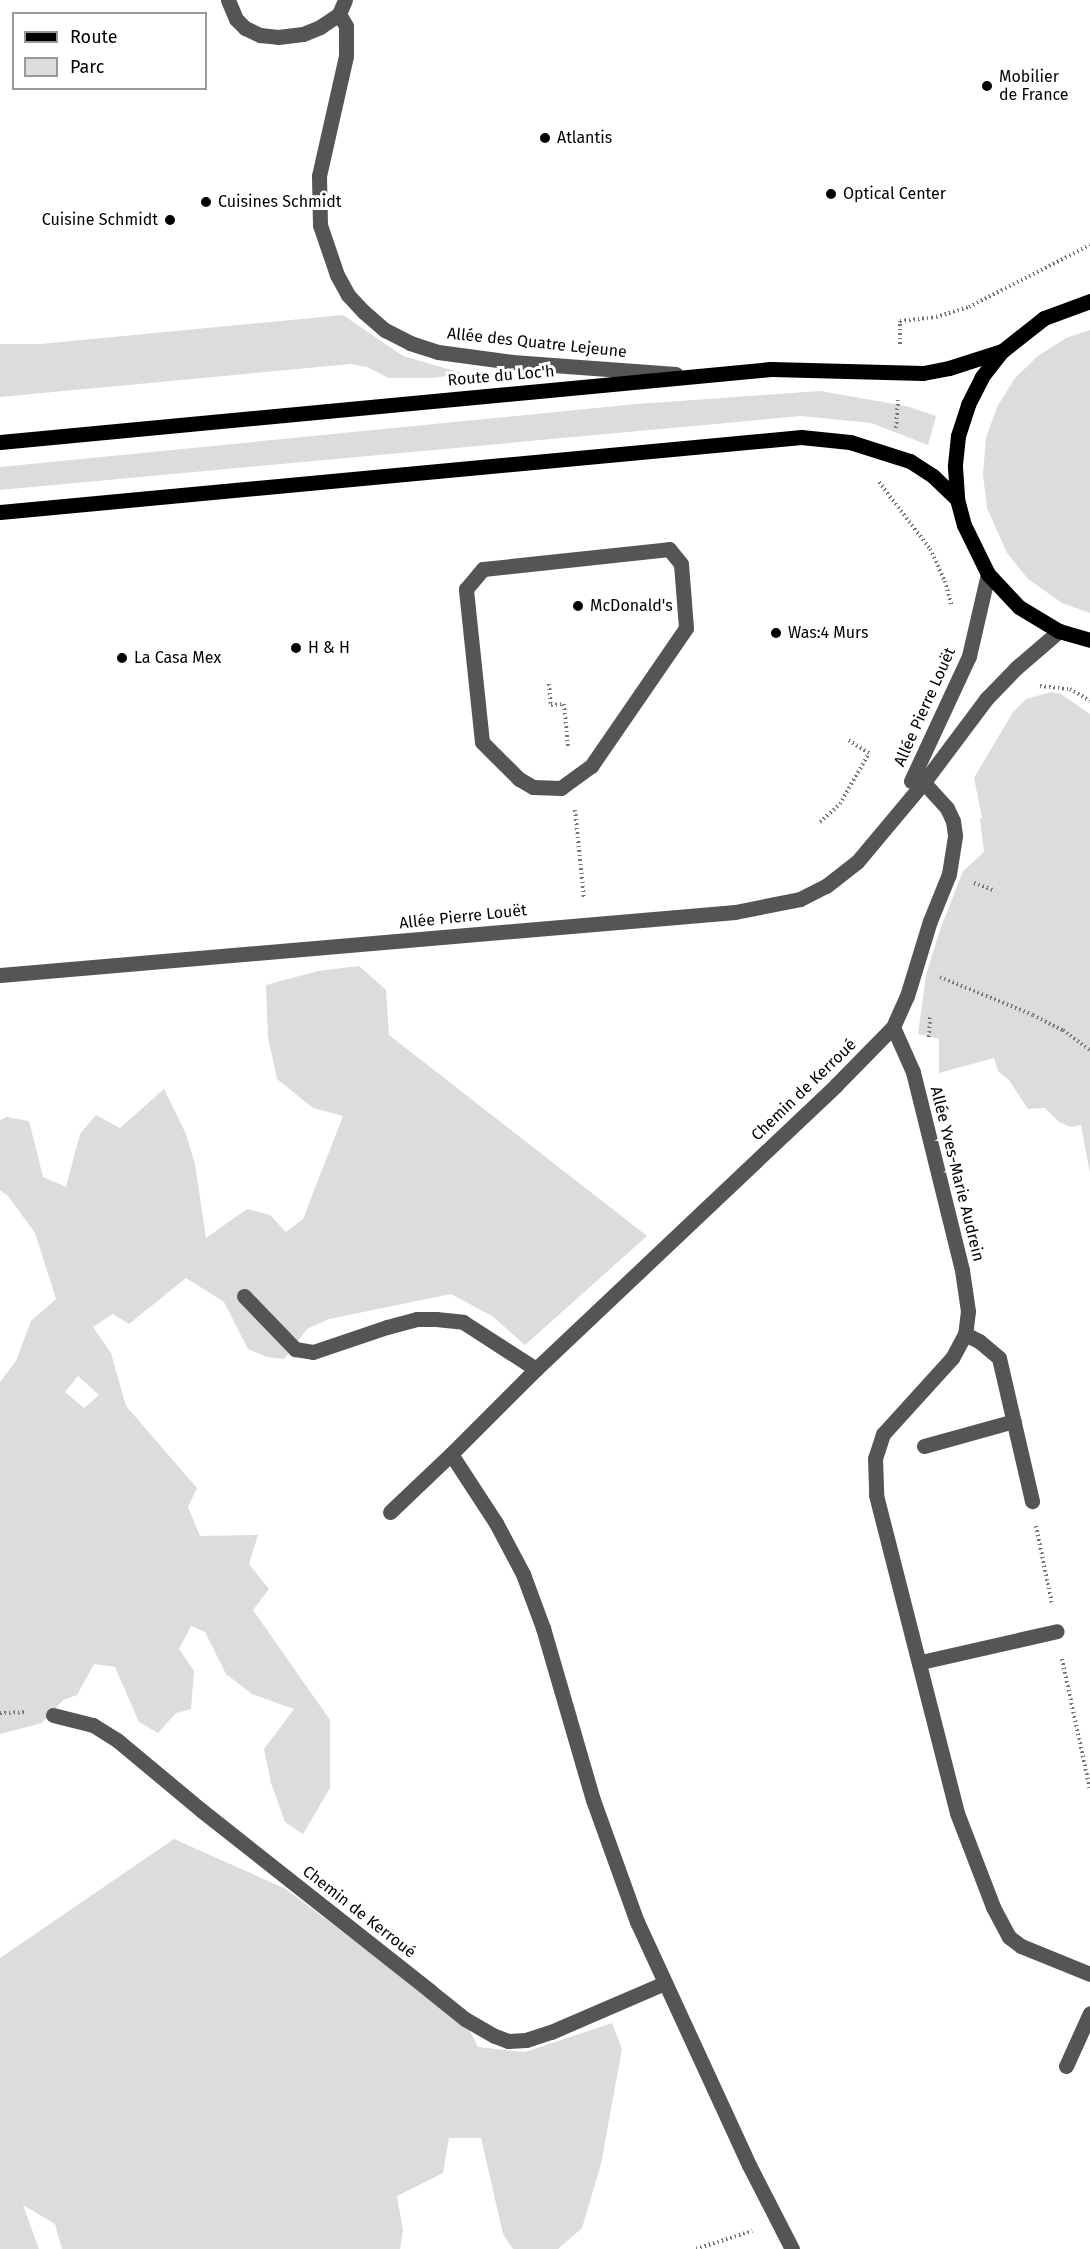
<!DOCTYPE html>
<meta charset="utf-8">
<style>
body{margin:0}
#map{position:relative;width:1090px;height:2249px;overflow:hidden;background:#fff;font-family:"Fira Sans",sans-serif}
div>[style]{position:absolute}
.green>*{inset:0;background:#dcdcdc}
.path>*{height:4px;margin-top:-2px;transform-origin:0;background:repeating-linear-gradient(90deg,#777 0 1.5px,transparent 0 4.5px)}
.minor>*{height:15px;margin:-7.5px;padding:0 7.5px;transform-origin:7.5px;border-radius:7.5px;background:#555}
.major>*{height:15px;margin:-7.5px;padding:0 7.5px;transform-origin:7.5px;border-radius:7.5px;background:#000}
.dots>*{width:16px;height:16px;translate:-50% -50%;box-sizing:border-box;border:3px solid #fff;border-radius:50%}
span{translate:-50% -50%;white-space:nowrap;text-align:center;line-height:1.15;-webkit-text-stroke:6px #fff;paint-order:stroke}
.poi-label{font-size:16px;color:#000}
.left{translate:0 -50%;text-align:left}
.right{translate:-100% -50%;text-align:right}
.street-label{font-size:16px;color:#000}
.legend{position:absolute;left:12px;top:12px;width:195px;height:78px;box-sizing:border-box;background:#fff;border:2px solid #999;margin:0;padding:8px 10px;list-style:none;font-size:18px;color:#000}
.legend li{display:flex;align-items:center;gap:12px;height:30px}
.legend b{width:30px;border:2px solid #999}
</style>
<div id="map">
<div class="green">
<div style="clip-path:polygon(343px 315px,403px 356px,462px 373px,434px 378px,389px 378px,367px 367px,351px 364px,0 397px,0 344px,40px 344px)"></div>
<div style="clip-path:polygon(1090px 330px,1090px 613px,1062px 603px,1028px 579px,1007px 553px,987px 508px,983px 475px,986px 438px,997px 407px,1015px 378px,1038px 356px,1066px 338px)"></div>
<div style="clip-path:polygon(820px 391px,906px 406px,936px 416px,928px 445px,871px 423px,801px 416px,0 490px,0 467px,636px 404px)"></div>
<div style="clip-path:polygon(1051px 692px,1061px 694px,1090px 714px,1090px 1174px,1081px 1125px,1071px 1127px,1059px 1122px,1045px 1108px,1028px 1109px,1009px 1080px,998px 1071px,994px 1058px,939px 1073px,939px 1039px,918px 1034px,926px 975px,940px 930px,963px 871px,984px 852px,980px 819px,982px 818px,974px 778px,1013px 712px,1026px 699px)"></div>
<div style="clip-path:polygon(evenodd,359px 966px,386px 990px,389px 1035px,647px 1236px,525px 1345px,492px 1316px,451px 1294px,329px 1319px,307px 1329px,284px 1359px,267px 1357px,248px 1349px,224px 1302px,186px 1278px,129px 1324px,113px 1314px,93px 1327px,111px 1353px,126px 1406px,197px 1488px,188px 1507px,200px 1536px,258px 1535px,249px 1564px,269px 1589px,253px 1610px,330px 1720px,330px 1788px,303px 1834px,285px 1822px,271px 1783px,264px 1749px,294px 1709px,252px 1694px,226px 1674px,205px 1632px,191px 1626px,179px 1649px,194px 1671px,191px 1709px,176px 1713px,158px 1733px,139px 1722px,115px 1667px,94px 1664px,77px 1695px,63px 1700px,42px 1723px,0 1734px,0 1382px,16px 1361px,31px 1321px,56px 1299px,35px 1233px,8px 1196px,0 1190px,0 1120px,7px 1117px,29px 1121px,43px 1177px,66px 1187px,80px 1134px,96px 1115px,120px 1128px,164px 1089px,186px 1134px,195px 1164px,206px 1238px,247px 1209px,270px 1215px,286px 1232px,303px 1219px,343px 1116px,313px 1108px,277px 1079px,268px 1037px,266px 985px,318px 971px,359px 966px,78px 1376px,99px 1395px,84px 1408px,65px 1392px,78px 1376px)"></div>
<div style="clip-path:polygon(174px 1839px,286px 1889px,468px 2027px,478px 2047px,525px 2052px,612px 2023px,622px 2049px,601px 2164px,582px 2228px,558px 2249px,513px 2249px,503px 2234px,481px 2138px,449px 2138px,443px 2173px,397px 2196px,403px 2230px,400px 2249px,62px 2249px,55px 2224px,23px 2205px,39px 2249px,0 2249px,0 1958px)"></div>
</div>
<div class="path">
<div style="left:900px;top:344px;width:23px;rotate:-90deg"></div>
<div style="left:900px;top:321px;width:36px;rotate:-6deg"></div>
<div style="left:936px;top:317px;width:34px;rotate:-17deg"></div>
<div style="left:969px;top:307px;width:136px;rotate:-27.1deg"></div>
<div style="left:896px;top:428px;width:28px;rotate:-86deg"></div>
<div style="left:879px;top:482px;width:84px;rotate:52.7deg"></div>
<div style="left:930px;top:549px;width:35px;rotate:65deg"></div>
<div style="left:945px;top:581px;width:24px;rotate:75deg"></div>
<div style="left:549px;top:684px;width:21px;rotate:85deg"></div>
<div style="left:551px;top:705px;width:13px;rotate:-4deg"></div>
<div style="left:564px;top:704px;width:42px;rotate:84.6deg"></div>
<div style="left:1040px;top:686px;width:30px;rotate:6deg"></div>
<div style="left:1070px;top:689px;width:23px;rotate:31deg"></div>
<div style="left:575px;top:810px;width:89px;rotate:84.2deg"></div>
<div style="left:820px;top:822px;width:27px;rotate:-42deg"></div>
<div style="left:840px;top:804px;width:59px;rotate:-60.4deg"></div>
<div style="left:869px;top:753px;width:26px;rotate:-148deg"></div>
<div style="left:974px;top:883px;width:20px;rotate:20deg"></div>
<div style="left:940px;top:977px;width:100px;rotate:22.2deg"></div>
<div style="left:1033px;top:1015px;width:34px;rotate:27deg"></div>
<div style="left:1063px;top:1030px;width:34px;rotate:37deg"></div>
<div style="left:929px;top:1037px;width:20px;rotate:-87deg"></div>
<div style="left:1036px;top:1526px;width:80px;rotate:78.4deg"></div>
<div style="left:1062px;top:1659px;width:134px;rotate:77.9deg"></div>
<div style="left:0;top:1713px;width:25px;rotate:-2deg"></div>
<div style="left:696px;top:2249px;width:59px;rotate:-17.8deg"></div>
</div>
<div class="minor">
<div style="left:228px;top:0;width:21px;rotate:67deg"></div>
<div style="left:236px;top:19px;width:13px;rotate:45deg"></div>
<div style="left:245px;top:28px;width:17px;rotate:25deg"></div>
<div style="left:260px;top:35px;width:18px;rotate:6deg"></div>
<div style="left:278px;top:37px;width:25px;rotate:-7deg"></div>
<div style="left:303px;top:34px;width:18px;rotate:-22deg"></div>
<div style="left:320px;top:27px;width:23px;rotate:-34deg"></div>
<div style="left:339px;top:14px;width:15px;rotate:-67deg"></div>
<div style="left:339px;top:14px;width:14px;rotate:60deg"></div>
<div style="left:346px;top:26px;width:30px;rotate:90deg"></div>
<div style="left:346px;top:56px;width:123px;rotate:102.7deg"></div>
<div style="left:319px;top:176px;width:49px;rotate:88.8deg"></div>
<div style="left:320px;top:225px;width:53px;rotate:71.2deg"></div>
<div style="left:337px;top:275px;width:23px;rotate:61deg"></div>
<div style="left:348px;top:295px;width:23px;rotate:47deg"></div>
<div style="left:364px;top:312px;width:28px;rotate:41deg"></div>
<div style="left:385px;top:330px;width:28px;rotate:27deg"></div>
<div style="left:410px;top:343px;width:29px;rotate:18deg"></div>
<div style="left:438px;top:352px;width:75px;rotate:7.7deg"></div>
<div style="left:512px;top:362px;width:164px;rotate:4.2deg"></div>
<div style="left:669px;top:549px;width:19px;rotate:51deg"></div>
<div style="left:681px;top:564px;width:64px;rotate:85.5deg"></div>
<div style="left:686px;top:628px;width:168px;rotate:124.5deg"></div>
<div style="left:591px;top:766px;width:37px;rotate:144deg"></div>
<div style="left:561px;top:788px;width:28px;rotate:-178deg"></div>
<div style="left:533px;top:787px;width:16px;rotate:-150deg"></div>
<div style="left:519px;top:779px;width:52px;rotate:-135deg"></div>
<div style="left:482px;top:742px;width:154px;rotate:-96deg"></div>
<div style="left:466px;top:589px;width:26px;rotate:-50deg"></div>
<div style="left:483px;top:569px;width:187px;rotate:-6.1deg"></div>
<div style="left:911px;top:781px;width:138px;rotate:-65.1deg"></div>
<div style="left:969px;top:656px;width:84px;rotate:-77deg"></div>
<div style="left:0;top:975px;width:738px;rotate:-4.9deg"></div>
<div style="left:735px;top:912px;width:66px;rotate:-11.3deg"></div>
<div style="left:800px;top:899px;width:29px;rotate:-27deg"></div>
<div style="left:826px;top:886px;width:39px;rotate:-38deg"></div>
<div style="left:857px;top:862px;width:104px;rotate:-50.1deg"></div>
<div style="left:924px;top:782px;width:104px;rotate:-53.2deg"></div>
<div style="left:986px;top:699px;width:43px;rotate:-45.9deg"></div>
<div style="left:1016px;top:668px;width:57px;rotate:-40.7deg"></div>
<div style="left:893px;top:1027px;width:49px;rotate:66deg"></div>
<div style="left:913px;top:1072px;width:204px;rotate:76.1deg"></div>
<div style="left:962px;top:1270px;width:41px;rotate:81.7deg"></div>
<div style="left:968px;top:1311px;width:23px;rotate:97deg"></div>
<div style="left:965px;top:1334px;width:27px;rotate:118deg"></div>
<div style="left:952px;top:1358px;width:103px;rotate:132.2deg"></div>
<div style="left:883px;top:1434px;width:25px;rotate:108deg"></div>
<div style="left:875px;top:1458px;width:37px;rotate:88deg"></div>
<div style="left:876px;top:1495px;width:328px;rotate:75.7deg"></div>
<div style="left:957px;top:1813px;width:101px;rotate:69deg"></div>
<div style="left:993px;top:1907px;width:34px;rotate:62deg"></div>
<div style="left:1009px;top:1937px;width:15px;rotate:37deg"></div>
<div style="left:1021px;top:1946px;width:74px;rotate:22.1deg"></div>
<div style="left:244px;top:1296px;width:74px;rotate:46.1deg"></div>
<div style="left:295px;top:1349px;width:18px;rotate:9deg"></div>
<div style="left:313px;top:1352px;width:78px;rotate:-18.7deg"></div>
<div style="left:387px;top:1327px;width:31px;rotate:-15deg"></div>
<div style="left:417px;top:1319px;width:19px"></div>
<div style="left:436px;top:1319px;width:27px;rotate:6deg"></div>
<div style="left:463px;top:1322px;width:87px;rotate:32.8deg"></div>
<div style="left:965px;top:1334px;width:16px;rotate:27deg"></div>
<div style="left:979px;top:1341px;width:26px;rotate:40deg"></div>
<div style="left:999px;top:1358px;width:147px;rotate:77deg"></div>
<div style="left:924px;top:1446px;width:93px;rotate:-15.5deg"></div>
<div style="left:390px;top:1512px;width:84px;rotate:-43.6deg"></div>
<div style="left:921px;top:1662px;width:139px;rotate:-12.8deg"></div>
<div style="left:53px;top:1715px;width:41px;rotate:14deg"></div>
<div style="left:93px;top:1725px;width:28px;rotate:32deg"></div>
<div style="left:117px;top:1740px;width:109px;rotate:39.8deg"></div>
<div style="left:201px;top:1810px;width:292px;rotate:38.3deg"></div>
<div style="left:430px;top:1991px;width:45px;rotate:38.7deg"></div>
<div style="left:465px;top:2019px;width:34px;rotate:30deg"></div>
<div style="left:495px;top:2036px;width:14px;rotate:21deg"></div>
<div style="left:508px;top:2041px;width:18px;rotate:-3deg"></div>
<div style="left:526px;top:2040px;width:26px;rotate:-18deg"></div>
<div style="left:551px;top:2032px;width:124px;rotate:-23.3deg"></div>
<div style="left:1066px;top:2066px;width:58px;rotate:-65.6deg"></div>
<div style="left:792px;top:2249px;width:94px;rotate:-117.1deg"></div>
<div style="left:749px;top:2165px;width:268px;rotate:-114.7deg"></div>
<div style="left:637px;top:1922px;width:130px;rotate:-109.8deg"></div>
<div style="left:593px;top:1800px;width:179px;rotate:-106.2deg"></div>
<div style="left:543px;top:1628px;width:58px;rotate:-110.3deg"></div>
<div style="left:523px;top:1574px;width:58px;rotate:-117.9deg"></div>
<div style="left:496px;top:1523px;width:82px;rotate:-123.1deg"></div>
<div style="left:451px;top:1454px;width:120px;rotate:-45deg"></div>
<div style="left:536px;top:1369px;width:413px;rotate:-43.4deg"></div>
<div style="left:836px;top:1085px;width:81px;rotate:-45.5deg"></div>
<div style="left:893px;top:1027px;width:34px;rotate:-66deg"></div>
<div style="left:907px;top:996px;width:78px;rotate:-73deg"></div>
<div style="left:930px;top:921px;width:51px;rotate:-68deg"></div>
<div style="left:949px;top:874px;width:39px;rotate:-81deg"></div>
<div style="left:955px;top:835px;width:14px;rotate:-98deg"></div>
<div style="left:953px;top:821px;width:14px;rotate:-115deg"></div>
<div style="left:947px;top:808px;width:47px;rotate:-132.4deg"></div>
</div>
<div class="major">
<div style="left:1090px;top:301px;width:49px;rotate:159.7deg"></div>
<div style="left:1044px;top:318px;width:53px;rotate:141.8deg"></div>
<div style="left:1002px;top:351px;width:33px;rotate:128deg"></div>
<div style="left:982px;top:377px;width:31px;rotate:117deg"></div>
<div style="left:968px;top:405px;width:33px;rotate:108deg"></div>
<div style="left:958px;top:436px;width:31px;rotate:96deg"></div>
<div style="left:955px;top:467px;width:32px;rotate:86deg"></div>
<div style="left:957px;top:499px;width:27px;rotate:75deg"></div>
<div style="left:964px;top:525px;width:55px;rotate:63.9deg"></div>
<div style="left:988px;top:574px;width:45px;rotate:46.8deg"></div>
<div style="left:1019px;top:607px;width:47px;rotate:31deg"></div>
<div style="left:1059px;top:631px;width:32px;rotate:16deg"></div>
<div style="left:0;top:442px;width:774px;rotate:-5.41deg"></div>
<div style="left:771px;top:369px;width:152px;rotate:1.5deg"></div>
<div style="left:923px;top:373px;width:26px;rotate:-11deg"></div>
<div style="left:949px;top:368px;width:56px;rotate:-17.8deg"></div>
<div style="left:0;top:512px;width:805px;rotate:-5.35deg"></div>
<div style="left:801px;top:437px;width:49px;rotate:5.8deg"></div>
<div style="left:850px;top:442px;width:63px;rotate:17.6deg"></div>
<div style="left:910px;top:461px;width:27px;rotate:33deg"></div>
<div style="left:933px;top:476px;width:33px;rotate:44deg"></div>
</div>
<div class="dots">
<div style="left:987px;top:86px;background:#000"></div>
<div style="left:545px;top:138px;background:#000"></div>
<div style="left:831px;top:194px;background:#000"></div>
<div style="left:206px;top:202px;background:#000"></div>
<div style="left:170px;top:220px;background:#000"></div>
<div style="left:578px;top:606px;background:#000"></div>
<div style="left:776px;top:633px;background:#000"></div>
<div style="left:296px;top:648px;background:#000"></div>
<div style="left:122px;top:658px;background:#000"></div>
</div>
<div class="poi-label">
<span class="left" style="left:999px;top:86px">Mobilier<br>de France</span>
<span class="left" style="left:557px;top:138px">Atlantis</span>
<span class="left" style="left:843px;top:194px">Optical Center</span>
<span class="left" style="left:218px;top:202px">Cuisines Schmidt</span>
<span class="right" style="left:158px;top:220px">Cuisine Schmidt</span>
<span class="left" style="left:590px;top:606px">McDonald's</span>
<span class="left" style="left:788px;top:633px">Was:4 Murs</span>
<span class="left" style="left:308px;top:648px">H &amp; H</span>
<span class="left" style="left:134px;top:658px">La Casa Mex</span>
</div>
<div class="street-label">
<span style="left:537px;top:343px;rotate:6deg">Allée des Quatre Lejeune</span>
<span style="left:501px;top:376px;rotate:-5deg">Route du Loc'h</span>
<span style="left:925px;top:707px;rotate:-66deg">Allée Pierre Louët</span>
<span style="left:463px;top:917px;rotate:-6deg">Allée Pierre Louët</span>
<span style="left:804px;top:1090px;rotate:-44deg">Chemin de Kerroué</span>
<span style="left:957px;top:1174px;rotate:76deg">Allée Yves-Marie Audrein</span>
<span style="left:359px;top:1912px;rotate:38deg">Chemin de Kerroué</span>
</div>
<ul class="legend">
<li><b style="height:8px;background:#000"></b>Route</li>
<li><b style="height:16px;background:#dcdcdc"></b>Parc</li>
</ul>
</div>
